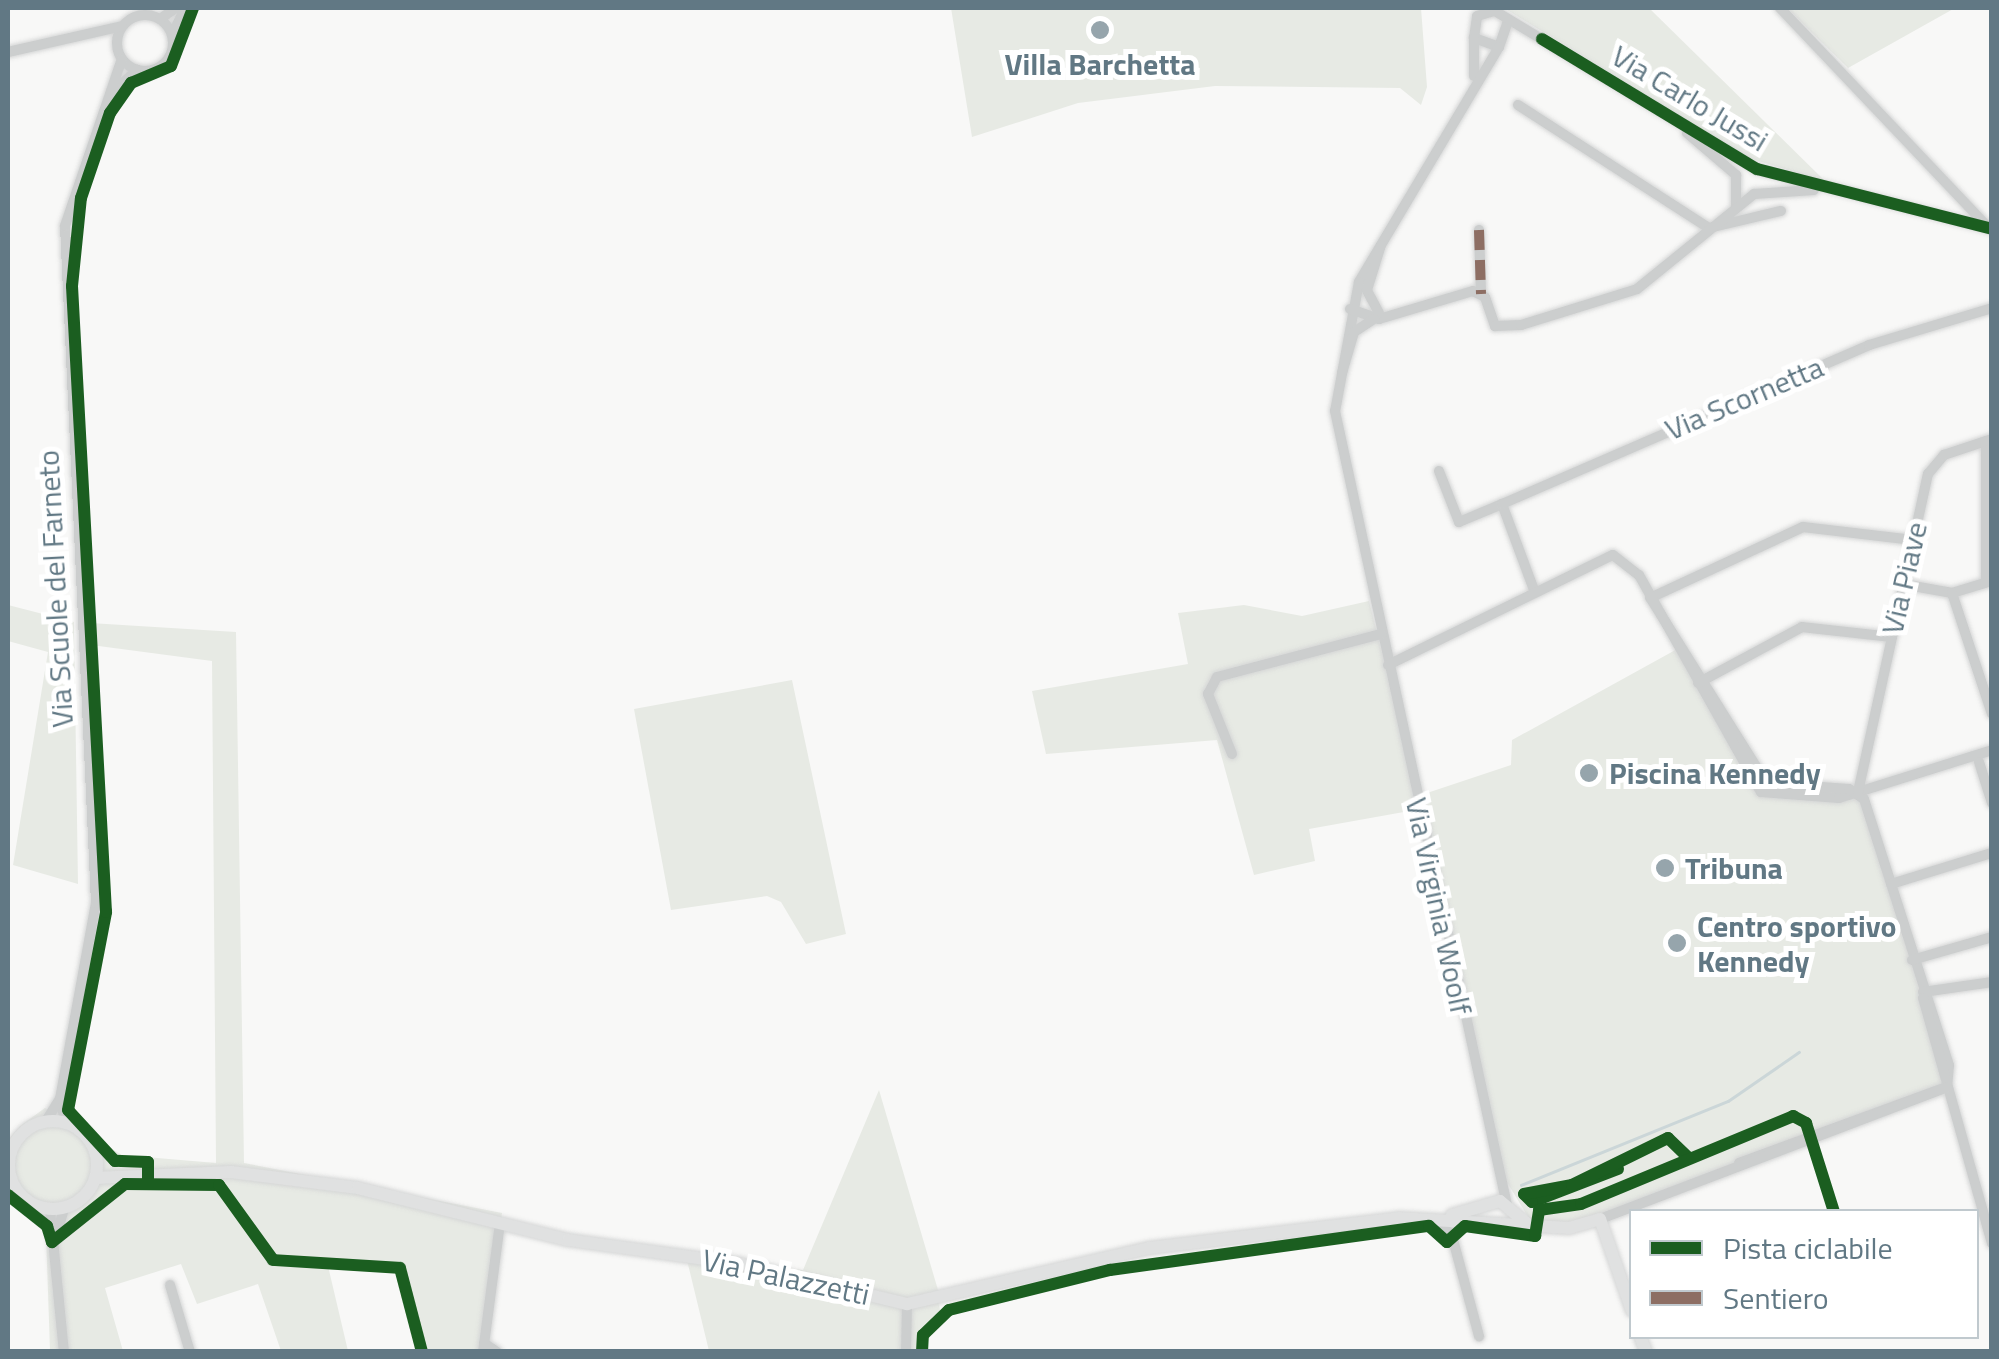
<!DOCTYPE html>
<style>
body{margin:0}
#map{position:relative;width:1999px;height:1359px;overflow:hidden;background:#f8f8f7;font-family:"Titillium Web",sans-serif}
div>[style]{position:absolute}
.green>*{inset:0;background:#e7eae4}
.stream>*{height:2.5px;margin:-1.25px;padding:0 1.25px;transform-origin:1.25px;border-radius:1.25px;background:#cbd6d8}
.roads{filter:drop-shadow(0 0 2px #d5d6d6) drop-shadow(0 0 2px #d5d6d6)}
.minor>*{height:10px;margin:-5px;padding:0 5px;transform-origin:5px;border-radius:5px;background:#cccece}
.minor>.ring{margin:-5px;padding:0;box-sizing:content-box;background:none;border:10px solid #cccece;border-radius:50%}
.major>*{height:12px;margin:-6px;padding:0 6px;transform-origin:6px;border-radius:6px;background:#e0e1e1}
.major>.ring{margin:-6px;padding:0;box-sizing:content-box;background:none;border:12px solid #e0e1e1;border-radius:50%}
.quiet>*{height:10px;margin-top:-5px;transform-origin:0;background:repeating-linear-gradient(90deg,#8d6e63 0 20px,transparent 0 30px)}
.cycleway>*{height:12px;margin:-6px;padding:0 6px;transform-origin:6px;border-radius:6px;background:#1b5e20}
.dots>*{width:28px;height:28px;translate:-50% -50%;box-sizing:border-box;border:5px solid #fff;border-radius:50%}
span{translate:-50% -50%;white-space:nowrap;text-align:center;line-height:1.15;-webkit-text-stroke:10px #fff;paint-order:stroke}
.poi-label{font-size:30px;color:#617884;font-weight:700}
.left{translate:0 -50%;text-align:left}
.street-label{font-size:30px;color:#617884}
.frame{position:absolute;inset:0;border:10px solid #617884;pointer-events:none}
.legend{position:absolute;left:1629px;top:1209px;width:350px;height:130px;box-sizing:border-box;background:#fff;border:2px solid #c0c9ce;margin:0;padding:12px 18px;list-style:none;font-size:30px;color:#617884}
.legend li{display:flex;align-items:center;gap:20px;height:50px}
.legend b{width:50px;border:2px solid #c0c9ce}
</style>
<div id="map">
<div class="green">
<div style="clip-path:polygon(951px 8px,1421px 8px,1427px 87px,1421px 105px,1400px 88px,1215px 86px,1078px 103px,972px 137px)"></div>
<div style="clip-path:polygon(1504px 8px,1649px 8px,1826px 182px,1749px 158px)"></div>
<div style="clip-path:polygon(1787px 8px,1955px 8px,1848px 68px)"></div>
<div style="clip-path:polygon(1369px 601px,1418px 796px,1511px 765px,1512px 740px,1679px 648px,1756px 779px,1861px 789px,1946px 1076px,1942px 1091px,1568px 1229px,1530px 1220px,1502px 1174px,1415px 810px,1309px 829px,1315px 861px,1254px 875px,1217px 740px,1046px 754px,1032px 691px,1188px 664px,1178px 613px,1244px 605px,1302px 616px)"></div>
<div style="clip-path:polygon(8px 605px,74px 622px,78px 884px,13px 865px,48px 652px,8px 641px)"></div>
<div style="clip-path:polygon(90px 623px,236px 632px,244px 1163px,502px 1213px,483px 1351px,422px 1351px,395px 1267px,328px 1266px,348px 1351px,281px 1351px,258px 1284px,197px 1304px,181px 1264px,105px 1288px,123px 1351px,50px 1351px,46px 1233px,8px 1195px,8px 1140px,20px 1126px,45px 1108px,122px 1155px,216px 1163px,212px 661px,91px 645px)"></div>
<div style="clip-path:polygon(792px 680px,846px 934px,806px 944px,781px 902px,767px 896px,671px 910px,634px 709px)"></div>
<div style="clip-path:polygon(879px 1090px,938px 1290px,940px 1311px,924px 1351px,709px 1351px,686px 1256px,803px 1270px)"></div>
</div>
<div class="stream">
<div style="left:1521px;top:1185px;width:223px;rotate:-22.1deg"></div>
<div style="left:1728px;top:1101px;width:86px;rotate:-34.6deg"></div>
</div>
<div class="roads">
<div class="minor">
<div style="left:1780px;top:8px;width:303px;rotate:46.5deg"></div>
<div class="ring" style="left:117px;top:15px;width:46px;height:46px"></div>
<div style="left:160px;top:19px;width:19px;rotate:-35deg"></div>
<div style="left:1508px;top:21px;width:28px;rotate:109deg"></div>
<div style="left:1499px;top:47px;width:27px;rotate:-160deg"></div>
<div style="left:1474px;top:38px;width:22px;rotate:-82deg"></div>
<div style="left:1477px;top:16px;width:19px;rotate:-16deg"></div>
<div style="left:1495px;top:11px;width:306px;rotate:31.1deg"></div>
<div style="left:1757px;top:169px;width:243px;rotate:14.3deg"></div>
<div style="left:172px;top:35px;width:30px;rotate:-64deg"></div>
<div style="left:1474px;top:39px;width:37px;rotate:90deg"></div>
<div style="left:1499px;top:47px;width:274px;rotate:120.8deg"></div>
<div style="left:1359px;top:282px;width:131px;rotate:100.5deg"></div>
<div style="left:1335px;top:411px;width:812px;rotate:77.78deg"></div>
<div style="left:8px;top:52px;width:117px;rotate:-12.8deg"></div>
<div style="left:110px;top:95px;width:37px;rotate:-43deg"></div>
<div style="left:1518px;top:105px;width:227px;rotate:32.8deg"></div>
<div style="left:1709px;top:228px;width:74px;rotate:-13.3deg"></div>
<div style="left:1687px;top:133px;width:65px;rotate:40.6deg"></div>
<div style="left:1736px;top:175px;width:30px;rotate:90deg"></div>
<div style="left:1479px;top:230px;width:64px;rotate:88.2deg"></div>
<div style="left:1350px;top:309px;width:31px;rotate:19deg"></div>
<div style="left:1379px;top:319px;width:98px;rotate:-16.6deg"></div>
<div style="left:1473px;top:291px;width:13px;rotate:27deg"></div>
<div style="left:1485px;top:297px;width:31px;rotate:71deg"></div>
<div style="left:1495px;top:326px;width:26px;rotate:-2deg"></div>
<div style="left:1521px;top:325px;width:121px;rotate:-17.2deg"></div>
<div style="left:1637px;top:289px;width:151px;rotate:-39.1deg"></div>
<div style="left:1754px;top:194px;width:60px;rotate:-3.8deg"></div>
<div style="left:1379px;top:313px;width:26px;rotate:-118deg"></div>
<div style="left:1367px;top:290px;width:47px;rotate:-72.7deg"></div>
<div style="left:1342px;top:373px;width:43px;rotate:-73.7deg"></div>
<div style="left:1354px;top:332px;width:24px;rotate:-33deg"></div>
<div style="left:1986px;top:441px;width:141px;rotate:90deg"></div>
<div style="left:1439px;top:471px;width:55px;rotate:68.6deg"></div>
<div style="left:1459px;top:522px;width:47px;rotate:-22.7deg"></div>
<div style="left:1902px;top:584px;width:51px;rotate:10.2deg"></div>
<div style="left:1952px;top:593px;width:39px;rotate:-17deg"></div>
<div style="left:1534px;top:590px;width:92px;rotate:-110.4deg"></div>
<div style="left:1502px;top:504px;width:400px;rotate:-23.4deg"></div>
<div style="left:1869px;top:345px;width:128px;rotate:-16.7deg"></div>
<div style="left:1952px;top:593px;width:127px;rotate:71.7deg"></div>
<div style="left:1650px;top:598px;width:169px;rotate:-24.9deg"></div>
<div style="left:1803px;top:527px;width:111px;rotate:6.7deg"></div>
<div style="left:1651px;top:599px;width:216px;rotate:57.9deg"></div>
<div style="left:1388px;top:665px;width:250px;rotate:-26.1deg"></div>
<div style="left:1613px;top:555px;width:33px;rotate:38deg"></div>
<div style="left:1639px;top:575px;width:249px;rotate:60.7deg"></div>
<div style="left:1761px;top:792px;width:78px;rotate:4.4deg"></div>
<div style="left:1839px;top:798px;width:160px;rotate:-17.4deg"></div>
<div style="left:1698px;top:683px;width:118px;rotate:-28.3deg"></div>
<div style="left:1802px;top:627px;width:90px;rotate:6.4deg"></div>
<div style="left:1232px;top:754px;width:65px;rotate:-111.8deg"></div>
<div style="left:1208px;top:694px;width:19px;rotate:-62deg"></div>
<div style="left:1217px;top:677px;width:170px;rotate:-14.7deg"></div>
<div style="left:1979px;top:762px;width:43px;rotate:72.4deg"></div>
<div style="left:1751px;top:782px;width:98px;rotate:4.1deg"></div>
<div style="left:1849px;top:789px;width:18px;rotate:34deg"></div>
<div style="left:1864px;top:799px;width:279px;rotate:72.3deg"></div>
<div style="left:1949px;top:1065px;width:22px;rotate:95deg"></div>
<div style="left:1858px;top:792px;width:326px;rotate:-77.6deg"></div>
<div style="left:1928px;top:474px;width:25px;rotate:-50deg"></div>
<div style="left:1944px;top:455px;width:51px;rotate:-18.4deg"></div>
<div style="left:1891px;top:884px;width:106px;rotate:-17.1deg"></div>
<div style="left:1912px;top:960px;width:83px;rotate:-16deg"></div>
<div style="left:1923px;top:992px;width:70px;rotate:-8.2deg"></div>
<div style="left:1923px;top:998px;width:255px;rotate:74.3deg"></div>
<div style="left:60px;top:1099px;width:23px;rotate:77deg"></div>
<div style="left:46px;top:1121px;width:26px;rotate:-58deg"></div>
<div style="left:60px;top:1099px;width:199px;rotate:-79.6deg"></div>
<div style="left:96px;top:903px;width:678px;rotate:-92.62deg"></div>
<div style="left:65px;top:226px;width:176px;rotate:-71.2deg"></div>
<div style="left:1739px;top:1163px;width:221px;rotate:-20.1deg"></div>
<div style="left:50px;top:1210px;width:143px;rotate:84.4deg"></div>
<div style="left:1600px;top:1219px;width:371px;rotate:-20.8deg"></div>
<div style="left:1439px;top:1221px;width:20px;rotate:49deg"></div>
<div style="left:1452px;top:1236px;width:104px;rotate:74.9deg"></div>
<div style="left:57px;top:1233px;width:26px;rotate:-74deg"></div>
<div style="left:170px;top:1285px;width:70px;rotate:73.4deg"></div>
<div style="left:484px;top:1343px;width:16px;rotate:35deg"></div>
<div style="left:483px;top:1352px;width:130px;rotate:-82.5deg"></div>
<div style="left:906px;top:1352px;width:48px;rotate:-88.8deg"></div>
</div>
<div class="major">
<div class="ring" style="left:9px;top:1121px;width:76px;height:76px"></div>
<div style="left:95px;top:1178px;width:136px;rotate:-2.5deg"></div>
<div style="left:231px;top:1172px;width:128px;rotate:7.2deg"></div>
<div style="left:358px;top:1188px;width:216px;rotate:13.9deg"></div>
<div style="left:568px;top:1240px;width:174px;rotate:7.9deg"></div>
<div style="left:740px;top:1264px;width:172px;rotate:13.5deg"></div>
<div style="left:907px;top:1304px;width:248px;rotate:-13deg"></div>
<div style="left:1149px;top:1248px;width:252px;rotate:-6.8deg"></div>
<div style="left:1399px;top:1218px;width:170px;rotate:3.4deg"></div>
<div style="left:1569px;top:1228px;width:32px;rotate:-16deg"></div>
<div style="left:1600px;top:1219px;width:97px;rotate:70.8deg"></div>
<div style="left:1452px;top:1215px;width:50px;rotate:-16.3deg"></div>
<div style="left:1500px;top:1201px;width:38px;rotate:40deg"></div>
<div style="left:1640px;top:1336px;width:17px;rotate:69deg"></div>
</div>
</div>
<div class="quiet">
<div style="left:1479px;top:230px;width:64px;rotate:88.2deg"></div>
</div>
<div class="cycleway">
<div style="left:1542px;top:39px;width:251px;rotate:31.2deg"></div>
<div style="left:1757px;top:169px;width:243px;rotate:14.3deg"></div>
<div style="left:1618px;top:1169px;width:92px;rotate:159deg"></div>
<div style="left:1532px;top:1202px;width:11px;rotate:-135deg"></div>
<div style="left:1524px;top:1194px;width:49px;rotate:-10.6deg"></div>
<div style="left:1572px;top:1185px;width:107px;rotate:-26.1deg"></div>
<div style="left:1668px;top:1138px;width:29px;rotate:44deg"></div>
<div style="left:148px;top:1183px;width:21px;rotate:-90deg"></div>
<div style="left:148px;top:1162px;width:33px;rotate:-178deg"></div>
<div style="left:115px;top:1161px;width:69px;rotate:-132.7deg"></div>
<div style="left:68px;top:1110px;width:202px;rotate:-79.1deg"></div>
<div style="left:106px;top:912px;width:627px;rotate:-93.11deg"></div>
<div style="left:72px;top:286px;width:88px;rotate:-84.2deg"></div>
<div style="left:81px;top:198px;width:90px;rotate:-71.2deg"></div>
<div style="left:110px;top:113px;width:37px;rotate:-55deg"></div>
<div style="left:131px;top:83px;width:43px;rotate:-23deg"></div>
<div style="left:171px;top:66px;width:62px;rotate:-69.2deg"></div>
<div style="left:8px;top:1195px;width:50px;rotate:38.5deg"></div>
<div style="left:47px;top:1226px;width:17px;rotate:73deg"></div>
<div style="left:52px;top:1242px;width:93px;rotate:-38.5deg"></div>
<div style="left:125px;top:1184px;width:94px;rotate:0.6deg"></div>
<div style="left:219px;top:1185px;width:92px;rotate:54.2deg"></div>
<div style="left:273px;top:1260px;width:127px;rotate:3.6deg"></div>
<div style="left:400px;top:1268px;width:87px;rotate:75.3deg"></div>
<div style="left:922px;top:1352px;width:17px;rotate:-87deg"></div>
<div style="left:923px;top:1335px;width:36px;rotate:-44deg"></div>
<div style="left:949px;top:1310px;width:166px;rotate:-14deg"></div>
<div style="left:1110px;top:1270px;width:322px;rotate:-7.9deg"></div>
<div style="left:1429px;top:1226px;width:24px;rotate:42deg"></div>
<div style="left:1447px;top:1242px;width:24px;rotate:-42deg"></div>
<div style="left:1465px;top:1226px;width:71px;rotate:8.1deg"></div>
<div style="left:1535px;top:1236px;width:26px;rotate:-81deg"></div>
<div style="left:1539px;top:1210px;width:42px;rotate:-8.1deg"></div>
<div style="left:1581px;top:1204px;width:230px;rotate:-22.5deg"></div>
<div style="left:1793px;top:1116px;width:15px;rotate:28deg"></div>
<div style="left:1806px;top:1123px;width:93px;rotate:72.5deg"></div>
</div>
<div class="dots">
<div style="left:1100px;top:30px;background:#96a5ac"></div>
<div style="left:1589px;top:773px;background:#96a5ac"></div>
<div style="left:1665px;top:868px;background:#96a5ac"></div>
<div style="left:1677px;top:943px;background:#96a5ac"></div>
</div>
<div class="poi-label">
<span style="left:1100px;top:64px">Villa Barchetta</span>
<span class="left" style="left:1609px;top:773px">Piscina Kennedy</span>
<span class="left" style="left:1685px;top:868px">Tribuna</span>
<span class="left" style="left:1697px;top:943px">Centro sportivo<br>Kennedy</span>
</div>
<div class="street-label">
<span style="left:1690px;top:98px;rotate:31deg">Via Carlo Jussi</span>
<span style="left:1744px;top:398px;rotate:-23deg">Via Scornetta</span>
<span style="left:1904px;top:578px;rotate:-77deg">Via Piave</span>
<span style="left:55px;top:589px;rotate:-93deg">Via Scuole del Farneto</span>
<span style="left:1439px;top:906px;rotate:78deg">Via Virginia Woolf</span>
<span style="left:786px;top:1277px;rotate:12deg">Via Palazzetti</span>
</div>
<div class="frame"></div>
<ul class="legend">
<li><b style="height:12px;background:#1b5e20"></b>Pista ciclabile</li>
<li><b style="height:12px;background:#8d6e63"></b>Sentiero</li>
</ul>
</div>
